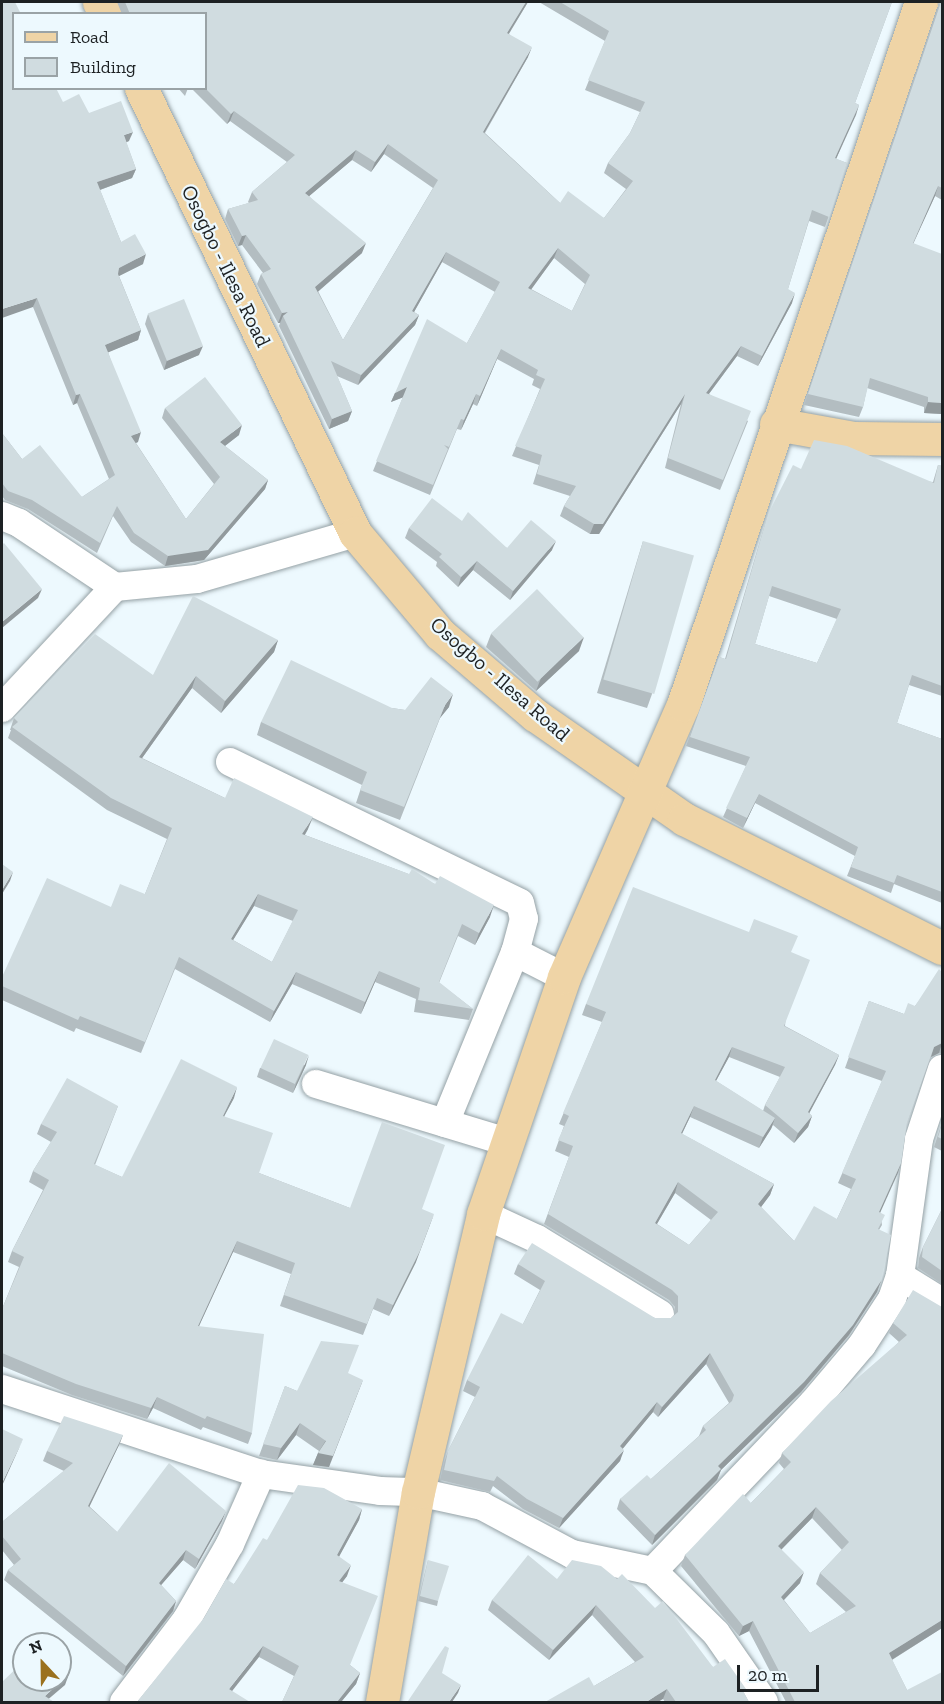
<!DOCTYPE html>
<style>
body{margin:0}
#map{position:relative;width:944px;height:1704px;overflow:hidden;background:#edf9fe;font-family:"Zilla Slab",serif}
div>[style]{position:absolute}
.roads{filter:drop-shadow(0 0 2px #95a1a5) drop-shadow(0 0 2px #95a1a5)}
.minor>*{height:28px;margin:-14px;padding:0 14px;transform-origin:14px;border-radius:14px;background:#fff}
.major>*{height:33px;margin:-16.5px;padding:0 16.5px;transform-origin:16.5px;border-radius:16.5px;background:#efd4a6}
.wall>*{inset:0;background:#b3bdc1}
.shaded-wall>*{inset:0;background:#929a9d}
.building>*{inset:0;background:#d0dce0;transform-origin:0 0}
span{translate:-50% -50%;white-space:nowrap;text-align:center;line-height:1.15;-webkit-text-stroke:4.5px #edf9fe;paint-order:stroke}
.street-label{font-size:21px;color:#1d2123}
.frame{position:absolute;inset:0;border:3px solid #1d2123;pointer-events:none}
.legend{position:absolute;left:12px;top:12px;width:195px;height:78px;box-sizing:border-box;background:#edf9fe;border:2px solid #9aa3a6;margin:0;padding:8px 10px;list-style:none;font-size:18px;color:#1d2123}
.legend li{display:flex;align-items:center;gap:12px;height:30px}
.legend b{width:30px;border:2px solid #9aa3a6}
.north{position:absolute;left:12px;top:1632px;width:60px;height:60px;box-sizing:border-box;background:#edf9fe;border:2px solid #9aa3a6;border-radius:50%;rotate:338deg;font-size:16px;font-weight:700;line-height:24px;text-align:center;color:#1d2123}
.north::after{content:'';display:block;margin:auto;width:21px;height:27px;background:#9b711e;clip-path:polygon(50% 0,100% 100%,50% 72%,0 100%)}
.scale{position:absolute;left:737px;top:1665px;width:82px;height:27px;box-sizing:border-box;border:3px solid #1d2123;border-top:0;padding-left:8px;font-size:18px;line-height:21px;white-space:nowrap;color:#1d2123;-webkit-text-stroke:4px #edf9fe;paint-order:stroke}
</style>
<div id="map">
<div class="roads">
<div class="minor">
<div style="left:2px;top:516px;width:18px;rotate:22deg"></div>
<div style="left:19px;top:523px;width:115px;rotate:33.7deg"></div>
<div style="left:115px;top:587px;width:82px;rotate:-5.6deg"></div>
<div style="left:197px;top:579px;width:165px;rotate:-16.2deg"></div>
<div style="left:2px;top:708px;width:166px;rotate:-47deg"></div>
<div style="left:230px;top:762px;width:322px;rotate:25.9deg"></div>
<div style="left:520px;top:903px;width:16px;rotate:76deg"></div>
<div style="left:524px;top:919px;width:34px;rotate:105deg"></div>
<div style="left:515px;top:952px;width:185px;rotate:112.3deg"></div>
<div style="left:515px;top:952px;width:55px;rotate:27deg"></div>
<div style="left:316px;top:1084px;width:200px;rotate:16.9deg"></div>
<div style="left:483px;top:1214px;width:60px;rotate:24.8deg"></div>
<div style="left:537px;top:1239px;width:144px;rotate:31.4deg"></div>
<div style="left:900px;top:1276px;width:49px;rotate:31.8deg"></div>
<div style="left:2px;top:1389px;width:273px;rotate:18.2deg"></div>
<div style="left:261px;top:1474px;width:120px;rotate:8.1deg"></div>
<div style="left:380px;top:1491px;width:38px;rotate:2deg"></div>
<div style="left:418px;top:1492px;width:66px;rotate:12.3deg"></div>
<div style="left:482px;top:1506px;width:102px;rotate:28.1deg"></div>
<div style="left:572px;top:1554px;width:83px;rotate:11.9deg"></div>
<div style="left:653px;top:1571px;width:88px;rotate:44.5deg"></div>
<div style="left:716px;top:1633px;width:84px;rotate:55.2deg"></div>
<div style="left:653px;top:1571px;width:232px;rotate:-46.4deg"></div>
<div style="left:813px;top:1403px;width:76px;rotate:-49.8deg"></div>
<div style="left:862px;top:1345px;width:55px;rotate:-56.9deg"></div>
<div style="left:892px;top:1299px;width:24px;rotate:-71deg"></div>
<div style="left:900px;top:1276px;width:138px;rotate:-82.1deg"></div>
<div style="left:919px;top:1139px;width:74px;rotate:-71.8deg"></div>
<div style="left:124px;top:1702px;width:104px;rotate:-52.8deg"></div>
<div style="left:187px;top:1619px;width:86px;rotate:-60.2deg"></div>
<div style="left:230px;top:1544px;width:77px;rotate:-66.1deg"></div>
</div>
<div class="major">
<div style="left:99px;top:2px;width:13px;rotate:63deg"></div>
<div style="left:141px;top:88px;width:494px;rotate:64.3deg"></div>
<div style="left:355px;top:533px;width:132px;rotate:49.9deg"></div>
<div style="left:440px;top:634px;width:125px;rotate:40.5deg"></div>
<div style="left:535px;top:715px;width:182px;rotate:34.9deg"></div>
<div style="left:684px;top:819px;width:288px;rotate:26.6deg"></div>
<div style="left:776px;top:424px;width:79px;rotate:10.2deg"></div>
<div style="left:854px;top:438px;width:88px;rotate:0.7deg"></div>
<div style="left:382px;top:1702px;width:213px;rotate:-80.3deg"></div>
<div style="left:418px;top:1492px;width:285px;rotate:-76.8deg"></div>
<div style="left:483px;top:1214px;width:250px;rotate:-71.1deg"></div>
<div style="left:564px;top:977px;width:297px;rotate:-66.4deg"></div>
<div style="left:683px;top:705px;width:742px;rotate:-71.3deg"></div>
</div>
</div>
<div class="wall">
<div style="clip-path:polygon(evenodd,117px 2px,528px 2px,509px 34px,528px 57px,485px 133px,560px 203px,604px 218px,626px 189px,604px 173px,608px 163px,630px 133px,640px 112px,585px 90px,605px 41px,539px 2px,892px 2px,855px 103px,859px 105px,836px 159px,847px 163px,825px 227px,809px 221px,788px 289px,792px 303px,758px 366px,737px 356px,709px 394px,748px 421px,720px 490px,665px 468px,681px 404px,599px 534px,590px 534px,560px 516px,564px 506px,570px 496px,533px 484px,539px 465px,512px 456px,540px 389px,532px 385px,534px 379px,497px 359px,477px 406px,473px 404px,461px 430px,457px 429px,430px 495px,373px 471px,403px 397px,391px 402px,395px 393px,467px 343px,495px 292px,442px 262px,414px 312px,419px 315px,415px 325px,358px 385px,337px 376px,352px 411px,348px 421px,329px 429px,279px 326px,280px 323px,278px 323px,257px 284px,261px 274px,263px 273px,242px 245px,238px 246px,225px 219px,228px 209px,249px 203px,248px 202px,252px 192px,287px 162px,230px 121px,227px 124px,191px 88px,206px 88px,206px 14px,122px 14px,117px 2px,384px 154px,433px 188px,343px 340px,318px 291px,362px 253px,309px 196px,352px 160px,371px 172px,384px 154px,117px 2px,554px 258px,585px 284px,572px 311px,531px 289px,554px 258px)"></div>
<div style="clip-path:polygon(940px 2px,942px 2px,942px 200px,935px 196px,913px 243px,942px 414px,924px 413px,924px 407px,867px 388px,863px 407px,859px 417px,804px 405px)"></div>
<div style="clip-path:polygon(178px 88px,188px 88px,185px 96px)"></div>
<div style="clip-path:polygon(63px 102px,89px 113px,129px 141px,126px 142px,136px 169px,132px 178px,100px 190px,121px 242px,143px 264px,119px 276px,141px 330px,138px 340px,108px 352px,138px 442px,136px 443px,186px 519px,214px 484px,162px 418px,165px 408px,239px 435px,225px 446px,268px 480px,265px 489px,204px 560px,165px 566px,131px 542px,113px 516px,97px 553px,28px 509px,5px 500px,2px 496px,2px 433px,22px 459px,82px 497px,109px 479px,77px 403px,73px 405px,33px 307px)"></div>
<div style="clip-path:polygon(148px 314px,199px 355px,164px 370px,145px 324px)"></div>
<div style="clip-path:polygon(evenodd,938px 465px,942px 466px,942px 696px,909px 685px,897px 723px,942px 739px,942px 903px,894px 884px,891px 893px,847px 876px,855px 856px,755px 803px,743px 828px,723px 817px,746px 766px,686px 746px,719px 657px,725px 659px,768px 514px,801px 469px,933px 482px,938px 465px,769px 596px,837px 619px,817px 663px,755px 644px,769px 596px)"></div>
<div style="clip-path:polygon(462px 521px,507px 548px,552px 550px,510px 600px,473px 570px,458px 587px,436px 566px,437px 562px,405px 538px,409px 528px)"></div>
<div style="clip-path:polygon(643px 541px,652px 694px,647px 708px,597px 693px)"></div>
<div style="clip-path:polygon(491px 634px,579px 651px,536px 691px,486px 647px)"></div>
<div style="clip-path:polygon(evenodd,278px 640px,274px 652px,221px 713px,192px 688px,142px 758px,225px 798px,308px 829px,305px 835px,435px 884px,490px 917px,475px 945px,458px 936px,439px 983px,473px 1009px,469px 1020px,414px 1012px,416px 999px,375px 982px,361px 1014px,292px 984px,270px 1022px,175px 969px,141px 1053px,76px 1028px,74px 1032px,2px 1000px,2px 977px,111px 907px,145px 894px,167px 839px,107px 810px,8px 738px,11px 730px,10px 730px,14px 718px,153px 675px,278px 640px,254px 906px,293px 921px,272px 962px,233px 940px,254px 906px)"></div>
<div style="clip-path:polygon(449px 707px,440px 718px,400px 820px,356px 803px,362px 785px,257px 735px,261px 722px,392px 708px,405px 710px)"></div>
<div style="clip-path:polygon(evenodd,792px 953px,785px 1026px,839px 1055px,835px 1065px,809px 1113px,812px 1116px,808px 1127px,794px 1143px,773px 1125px,771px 1129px,759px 1148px,690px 1117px,682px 1134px,774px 1184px,770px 1195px,761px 1207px,794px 1241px,837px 1219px,851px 1189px,838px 1183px,882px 1081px,845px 1068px,869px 1001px,904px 1014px,915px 1006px,942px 972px,942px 1054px,939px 1053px,931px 1057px,907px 1123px,901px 1163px,880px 1212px,882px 1225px,879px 1230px,881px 1281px,877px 1292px,849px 1335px,801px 1392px,721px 1470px,717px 1480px,652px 1545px,617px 1509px,620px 1499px,651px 1479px,699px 1436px,703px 1426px,729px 1403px,706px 1364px,658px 1417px,653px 1412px,622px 1449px,620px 1461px,559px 1528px,523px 1509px,493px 1486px,490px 1492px,440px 1480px,444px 1462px,448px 1451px,475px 1397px,463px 1391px,467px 1380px,523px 1324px,540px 1290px,514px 1274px,518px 1264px,655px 1318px,671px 1318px,674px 1315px,675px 1307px,669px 1300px,544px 1224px,569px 1157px,555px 1151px,564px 1126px,559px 1124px,602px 1022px,582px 1015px,586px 1004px,792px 953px,729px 1057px,780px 1077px,765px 1105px,763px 1111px,716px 1081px,729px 1057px,792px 953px,675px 1193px,711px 1220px,689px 1245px,657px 1224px,675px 1193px)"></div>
<div style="clip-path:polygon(306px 1065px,293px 1093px,257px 1077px,260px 1068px)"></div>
<div style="clip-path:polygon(234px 1098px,224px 1116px,259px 1173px,350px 1208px,422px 1209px,416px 1262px,389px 1316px,373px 1309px,363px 1335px,280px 1306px,291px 1274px,233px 1252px,199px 1326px,252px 1433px,248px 1444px,203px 1427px,201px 1430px,153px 1408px,147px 1419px,72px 1395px,2px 1366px,2px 1309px,19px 1267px,8px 1262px,12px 1251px,43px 1190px,29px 1182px,33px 1171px,51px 1142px,37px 1134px,41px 1124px,118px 1106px,95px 1165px,122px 1177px)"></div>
<div style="clip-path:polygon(942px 1122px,942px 1151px,934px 1147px)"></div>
<div style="clip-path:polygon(942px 1209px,942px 1284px,918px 1268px,919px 1258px,923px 1247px)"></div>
<div style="clip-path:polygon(evenodd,942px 1307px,942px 1628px,892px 1660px,907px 1690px,942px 1702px,786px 1702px,749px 1631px,739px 1636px,681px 1566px,685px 1555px,751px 1503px,784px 1469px,779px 1463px,782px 1453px,899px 1342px,889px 1333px,893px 1323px,942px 1307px,812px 1518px,842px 1550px,820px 1573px,816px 1584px,846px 1612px,810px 1633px,784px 1600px,800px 1583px,781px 1550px,812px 1518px)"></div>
<div style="clip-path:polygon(348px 1373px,329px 1467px,313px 1465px,319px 1451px,296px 1435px,277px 1460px,259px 1456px,285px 1386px,297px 1391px)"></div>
<div style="clip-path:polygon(123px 1435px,119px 1445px,89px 1506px,117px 1532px,222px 1521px,195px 1569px,183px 1560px,161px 1585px,176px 1601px,173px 1611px,123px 1676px,4px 1580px,8px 1570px,14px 1565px,2px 1550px,2px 1522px,64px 1471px,43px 1461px,47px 1451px)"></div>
<div style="clip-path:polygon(362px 1509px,359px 1520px,339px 1556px,347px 1576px,342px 1582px,350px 1665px,360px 1673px,356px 1684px,341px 1702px,282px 1702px,294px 1676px,259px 1657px,137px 1702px,234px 1584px,267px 1540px)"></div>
<div style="clip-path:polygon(428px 1560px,438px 1601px,437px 1606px,418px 1601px)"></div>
<div style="clip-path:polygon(557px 1579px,713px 1667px,744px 1693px,749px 1702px,665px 1702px,663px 1699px,594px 1686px,635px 1662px,592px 1615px,549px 1660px,488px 1610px,492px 1600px)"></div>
</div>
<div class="shaded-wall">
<div style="clip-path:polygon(526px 2px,528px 2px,503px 43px,507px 33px)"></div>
<div style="clip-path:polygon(532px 47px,528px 57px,479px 142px,483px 132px)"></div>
<div style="clip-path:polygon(859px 105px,856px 115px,832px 168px,835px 158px)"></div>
<div style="clip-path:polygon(234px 111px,230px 121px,227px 124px,231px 114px)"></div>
<div style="clip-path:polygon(133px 132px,129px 141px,120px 145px,124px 135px)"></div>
<div style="clip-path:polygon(388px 144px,384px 154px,371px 172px,375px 162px)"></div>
<div style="clip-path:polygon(356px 150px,352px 160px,301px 203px,305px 193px)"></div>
<div style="clip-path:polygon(136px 169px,132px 178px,94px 192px,97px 182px)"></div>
<div style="clip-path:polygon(938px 186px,935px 196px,909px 253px,913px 243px)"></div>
<div style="clip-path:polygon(246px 235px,242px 245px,238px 246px,242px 236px)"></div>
<div style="clip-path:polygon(366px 243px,362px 253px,312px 297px,315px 287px)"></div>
<div style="clip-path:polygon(558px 248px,554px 258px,525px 298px,528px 288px)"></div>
<div style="clip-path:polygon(446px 252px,442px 262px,409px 321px,412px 311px)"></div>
<div style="clip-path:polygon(146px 254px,143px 264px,115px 278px,119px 268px)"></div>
<div style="clip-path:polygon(795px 293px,792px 303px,758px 366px,762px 356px)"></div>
<div style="clip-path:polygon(37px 298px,33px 307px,2px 318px,2px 309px)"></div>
<div style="clip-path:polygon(288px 312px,283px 316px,280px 323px,278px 323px,282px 313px)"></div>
<div style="clip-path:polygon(419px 315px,415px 325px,358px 385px,361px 375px)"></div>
<div style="clip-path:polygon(141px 330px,138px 340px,102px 355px,105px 345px)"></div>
<div style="clip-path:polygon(203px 346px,199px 355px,164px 370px,167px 360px)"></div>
<div style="clip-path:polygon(741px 346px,737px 356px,702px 403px,706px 393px)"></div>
<div style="clip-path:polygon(501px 349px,497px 359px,477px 406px,480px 396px)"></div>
<div style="clip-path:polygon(407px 387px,404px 397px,391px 402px,395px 393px)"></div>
<div style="clip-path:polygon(80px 394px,77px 403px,73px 405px,76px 395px)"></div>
<div style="clip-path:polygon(476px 394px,473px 404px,461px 430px,464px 420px)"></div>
<div style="clip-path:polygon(685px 394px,681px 404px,599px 534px,590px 534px,594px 524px)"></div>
<div style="clip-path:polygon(928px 402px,942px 403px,942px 414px,924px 413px)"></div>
<div style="clip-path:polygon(352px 411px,348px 421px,329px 429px,332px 419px)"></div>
<div style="clip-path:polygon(242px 425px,239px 435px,217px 452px,220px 442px)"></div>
<div style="clip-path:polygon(141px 432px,138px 442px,128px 446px,131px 436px)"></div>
<div style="clip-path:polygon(268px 480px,265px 489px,204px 560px,165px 566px,168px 556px)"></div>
<div style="clip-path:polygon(556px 541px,552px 550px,510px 600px,513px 591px)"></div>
<div style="clip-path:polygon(477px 561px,473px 570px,458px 587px,461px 577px)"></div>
<div style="clip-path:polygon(42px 589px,38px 598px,2px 628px,2px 622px)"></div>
<div style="clip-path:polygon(584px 637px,579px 651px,536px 691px,541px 678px)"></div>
<div style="clip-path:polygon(278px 640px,274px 652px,221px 713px,225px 701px)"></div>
<div style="clip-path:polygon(196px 676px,192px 688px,135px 768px,139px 757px)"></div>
<div style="clip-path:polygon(453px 694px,449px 707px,440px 718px,400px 820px,445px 705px)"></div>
<div style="clip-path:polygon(759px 794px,755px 803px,743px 828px,747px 818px)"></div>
<div style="clip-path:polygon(313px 817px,308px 829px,298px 846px,302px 834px)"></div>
<div style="clip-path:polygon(13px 872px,10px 881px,2px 894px,2px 890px)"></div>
<div style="clip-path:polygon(258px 894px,254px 906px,227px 950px,231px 939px)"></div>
<div style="clip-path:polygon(494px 905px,490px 917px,475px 945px,479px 933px)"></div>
<div style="clip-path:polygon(379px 971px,375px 982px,361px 1014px,365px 1002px)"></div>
<div style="clip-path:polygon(296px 972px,292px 984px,270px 1022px,274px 1011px)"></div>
<div style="clip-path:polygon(942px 1043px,939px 1053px,931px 1057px,934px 1047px)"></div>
<div style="clip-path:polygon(732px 1047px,729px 1057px,711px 1090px,715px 1080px)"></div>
<div style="clip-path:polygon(309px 1055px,306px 1065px,293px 1093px,296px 1084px)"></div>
<div style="clip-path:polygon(839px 1055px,835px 1065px,804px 1123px,808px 1112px)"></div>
<div style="clip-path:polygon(237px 1087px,234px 1098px,219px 1126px,223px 1116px)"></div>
<div style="clip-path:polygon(694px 1106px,690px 1117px,677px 1144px,681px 1133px)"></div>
<div style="clip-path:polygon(812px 1116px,808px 1127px,794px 1143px,798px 1133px)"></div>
<div style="clip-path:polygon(775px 1118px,771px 1129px,759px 1148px,763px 1137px)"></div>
<div style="clip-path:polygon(901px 1163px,898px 1173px,876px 1222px,879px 1212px)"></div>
<div style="clip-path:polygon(678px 1182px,675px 1193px,651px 1234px,655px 1223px)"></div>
<div style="clip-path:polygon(774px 1184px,770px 1195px,755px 1215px,758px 1204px)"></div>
<div style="clip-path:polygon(434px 1214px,416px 1262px,389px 1316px,393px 1305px)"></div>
<div style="clip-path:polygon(237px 1241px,233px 1252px,194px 1337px,198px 1326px)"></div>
<div style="clip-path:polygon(881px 1281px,877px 1292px,849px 1335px,801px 1392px,721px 1470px,717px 1480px,652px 1545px,655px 1535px)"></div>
<div style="clip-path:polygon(710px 1353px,706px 1364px,658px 1417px,662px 1407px)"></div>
<div style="clip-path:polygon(363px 1380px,329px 1467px,313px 1465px,318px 1453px)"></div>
<div style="clip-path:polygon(157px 1397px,153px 1408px,147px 1419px,151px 1408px)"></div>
<div style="clip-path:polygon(657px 1402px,653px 1412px,616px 1457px,620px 1446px)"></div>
<div style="clip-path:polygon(300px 1423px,296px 1435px,277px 1460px,281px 1448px)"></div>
<div style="clip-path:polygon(123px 1435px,119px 1445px,85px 1516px,88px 1506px)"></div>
<div style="clip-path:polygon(23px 1439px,19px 1448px,2px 1486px,2px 1483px)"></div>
<div style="clip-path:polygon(624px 1450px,620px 1461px,559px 1528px,563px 1518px)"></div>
<div style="clip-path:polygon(816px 1507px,812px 1518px,774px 1557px,778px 1546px)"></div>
<div style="clip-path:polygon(362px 1509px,359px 1520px,334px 1566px,337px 1555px)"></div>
<div style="clip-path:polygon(226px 1511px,222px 1521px,195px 1569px,199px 1559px)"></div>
<div style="clip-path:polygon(186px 1550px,183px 1560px,155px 1592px,159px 1583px)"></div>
<div style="clip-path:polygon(351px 1565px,347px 1576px,335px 1592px,339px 1581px)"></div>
<div style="clip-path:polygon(804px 1572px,800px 1583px,777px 1607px,781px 1597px)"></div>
<div style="clip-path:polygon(176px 1601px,173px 1611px,123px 1676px,126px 1666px)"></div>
<div style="clip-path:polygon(596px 1605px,592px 1615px,549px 1660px,553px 1650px)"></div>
<div style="clip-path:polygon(942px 1620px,942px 1628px,885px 1664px,889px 1653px)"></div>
<div style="clip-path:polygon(753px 1621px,749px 1631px,739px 1636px,743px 1626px)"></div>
<div style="clip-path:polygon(263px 1646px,259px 1657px,225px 1700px,229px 1689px)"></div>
<div style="clip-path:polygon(360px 1673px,356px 1684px,341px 1702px,337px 1702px)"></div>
<div style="clip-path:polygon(69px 1674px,65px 1685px,45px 1702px,45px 1696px)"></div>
<div style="clip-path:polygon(461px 1685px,458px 1693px,452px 1702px,449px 1702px)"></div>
<div style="clip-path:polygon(667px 1689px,663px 1699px,658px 1702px,646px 1702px)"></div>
</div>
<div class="building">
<div style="clip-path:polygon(2px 2px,15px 2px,21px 14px,14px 14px,14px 88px,56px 88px,63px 102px,79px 94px,89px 113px,121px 101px,133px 132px,124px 135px,136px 169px,97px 182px,121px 242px,135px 234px,146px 254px,119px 268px,118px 274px,141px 330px,105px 345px,141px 432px,131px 436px,186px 519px,220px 477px,165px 408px,205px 377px,242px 425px,220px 442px,268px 480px,208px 550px,168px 556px,134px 533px,117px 506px,100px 543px,32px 500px,8px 491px,2px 483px,2px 433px,22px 459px,40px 445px,82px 497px,115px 475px,80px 394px,76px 395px,37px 298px,2px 309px)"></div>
<div style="clip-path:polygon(evenodd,125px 2px,526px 2px,507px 33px,532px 47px,483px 132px,560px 203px,568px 191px,604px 218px,633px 181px,608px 163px,630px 133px,645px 102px,588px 80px,609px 31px,560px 2px,892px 2px,855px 103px,859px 105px,835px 158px,847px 163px,829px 217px,812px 210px,788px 289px,795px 293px,762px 356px,741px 346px,706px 393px,751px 411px,723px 480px,668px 458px,685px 394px,603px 524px,594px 524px,564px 506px,576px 486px,537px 474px,542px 455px,515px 446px,545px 379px,536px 375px,538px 370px,501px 349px,480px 396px,476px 394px,464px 420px,461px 419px,449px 447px,444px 445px,448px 449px,433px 485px,376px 461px,407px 387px,395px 393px,427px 319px,467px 343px,500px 282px,446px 252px,412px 311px,419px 315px,361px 375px,331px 361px,352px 411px,332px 419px,283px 316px,288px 312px,282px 313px,261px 274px,271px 269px,246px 235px,242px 236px,228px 209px,258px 200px,252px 192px,295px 155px,234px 111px,231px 114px,205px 88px,206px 14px,130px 14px,125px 2px,388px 144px,438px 180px,343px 340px,315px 287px,366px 243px,305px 193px,356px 150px,375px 162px,388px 144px,125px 2px,558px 248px,590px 275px,572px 311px,528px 288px,558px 248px)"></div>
<div style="clip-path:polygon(941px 2px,942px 2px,942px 188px,938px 186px,913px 243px,942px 254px,942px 403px,928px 402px,928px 397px,870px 378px,863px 407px,808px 394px)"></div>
<div style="left:184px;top:299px;width:51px;height:39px;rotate:68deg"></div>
<div style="clip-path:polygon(evenodd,814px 440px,847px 446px,934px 483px,938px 465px,942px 466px,942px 686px,912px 675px,897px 723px,942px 739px,942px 892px,897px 875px,894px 883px,851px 867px,858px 847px,759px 794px,747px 818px,726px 808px,750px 757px,690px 737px,719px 657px,726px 659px,768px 514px,793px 465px,801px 469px,814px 440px,772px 586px,841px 609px,817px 663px,755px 644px,772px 586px)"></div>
<div style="clip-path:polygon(432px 498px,462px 521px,468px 512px,507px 548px,531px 520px,556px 541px,513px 591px,477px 561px,461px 577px,439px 557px,442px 554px,409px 528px)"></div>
<div style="left:643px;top:541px;width:53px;height:144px;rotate:16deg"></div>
<div style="clip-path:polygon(4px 543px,42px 589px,2px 622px,2px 545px)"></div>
<div style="left:537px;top:589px;width:67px;height:64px;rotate:46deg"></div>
<div style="clip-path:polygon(evenodd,193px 596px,278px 640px,225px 701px,196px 676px,139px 757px,225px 798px,234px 778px,313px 817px,302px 834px,409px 874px,412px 869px,435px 884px,440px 876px,494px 905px,479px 933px,462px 924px,439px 982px,473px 1009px,418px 1000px,420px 988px,379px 971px,365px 1002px,296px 972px,274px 1011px,179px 957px,145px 1042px,80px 1016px,78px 1020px,2px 986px,2px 977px,47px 878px,111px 907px,120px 884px,145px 894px,172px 828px,111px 798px,12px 727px,18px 722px,14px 718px,95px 634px,153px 675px,193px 596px,258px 894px,298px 910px,272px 962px,231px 939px,258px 894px)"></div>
<div style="clip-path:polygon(291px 660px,392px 708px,405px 710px,431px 677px,453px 694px,445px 705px,404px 807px,360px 790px,367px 772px,261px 722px)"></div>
<div style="clip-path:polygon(2px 864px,13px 872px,2px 890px)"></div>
<div style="clip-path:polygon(evenodd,633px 887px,749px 932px,754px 919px,798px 936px,791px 952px,810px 960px,784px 1026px,839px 1055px,808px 1112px,812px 1116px,798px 1133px,765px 1105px,785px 1067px,732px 1047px,715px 1080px,775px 1118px,763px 1137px,694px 1106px,681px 1133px,774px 1184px,758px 1204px,794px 1241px,814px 1206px,837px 1219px,856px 1179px,842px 1173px,886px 1071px,848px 1057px,869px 1001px,904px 1014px,908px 1003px,915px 1006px,939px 969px,942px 972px,942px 1043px,934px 1047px,907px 1123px,901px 1163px,879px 1212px,885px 1215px,878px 1229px,891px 1235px,881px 1281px,853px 1325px,804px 1382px,718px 1466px,721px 1469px,655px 1535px,620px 1499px,647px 1475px,651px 1479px,706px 1430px,703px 1426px,732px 1401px,734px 1395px,710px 1353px,662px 1407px,657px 1402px,620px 1446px,624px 1450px,563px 1518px,527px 1499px,497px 1476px,494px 1481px,444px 1470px,448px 1451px,480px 1387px,467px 1380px,501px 1313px,523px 1324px,545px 1281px,518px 1264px,532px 1243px,655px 1318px,671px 1318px,678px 1312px,678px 1296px,672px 1290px,548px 1214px,573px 1146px,558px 1140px,569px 1116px,563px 1113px,606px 1012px,586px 1004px,633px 887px,678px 1182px,718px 1212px,689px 1245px,655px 1223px,678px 1182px)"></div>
<div style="left:274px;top:1039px;width:38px;height:32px;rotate:25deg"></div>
<div style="clip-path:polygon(181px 1059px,237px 1087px,223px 1116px,273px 1133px,259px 1173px,350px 1208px,382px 1122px,445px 1145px,422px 1209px,434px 1214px,420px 1251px,393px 1305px,377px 1298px,367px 1324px,284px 1295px,295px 1263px,237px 1241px,198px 1326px,264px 1334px,252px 1433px,207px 1416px,205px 1419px,157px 1397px,151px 1408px,76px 1384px,2px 1353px,2px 1309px,24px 1257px,12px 1251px,49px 1180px,33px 1171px,57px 1132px,41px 1124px,67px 1078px,118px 1106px,94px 1164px,122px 1177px)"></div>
<div style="clip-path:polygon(942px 1124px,942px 1139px,938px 1137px)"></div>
<div style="clip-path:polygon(942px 1209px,942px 1271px,922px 1257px,923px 1247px)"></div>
<div style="clip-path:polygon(evenodd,913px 1290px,942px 1307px,942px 1620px,889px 1653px,907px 1690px,942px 1672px,942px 1702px,795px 1702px,753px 1621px,743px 1626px,685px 1555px,743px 1494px,751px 1503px,791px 1462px,782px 1453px,831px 1401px,907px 1335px,893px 1323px,913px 1290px,816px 1507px,849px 1542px,820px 1573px,856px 1606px,810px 1633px,781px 1597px,804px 1572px,778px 1546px,816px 1507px)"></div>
<div style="clip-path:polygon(321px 1341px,359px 1345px,348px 1373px,363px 1380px,333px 1456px,318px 1453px,326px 1441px,300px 1423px,281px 1448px,263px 1444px,285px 1386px,297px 1391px)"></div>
<div style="clip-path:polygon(64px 1416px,123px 1435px,88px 1506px,117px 1532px,169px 1463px,226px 1511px,199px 1559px,186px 1550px,159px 1583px,176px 1601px,126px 1666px,8px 1570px,21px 1559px,2px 1536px,2px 1522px,73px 1463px,47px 1451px)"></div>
<div style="clip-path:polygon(2px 1429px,23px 1439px,2px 1483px)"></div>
<div style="clip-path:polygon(298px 1485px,324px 1488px,362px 1509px,337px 1555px,351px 1565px,339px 1581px,378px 1596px,350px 1665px,360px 1673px,337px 1702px,282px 1702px,299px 1666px,263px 1646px,229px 1689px,250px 1702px,137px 1702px,204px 1618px,226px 1579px,234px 1584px,263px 1538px,267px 1540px)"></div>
<div style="clip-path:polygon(528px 1555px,557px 1579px,572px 1560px,601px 1566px,617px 1579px,622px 1574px,655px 1608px,663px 1601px,713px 1667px,725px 1659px,746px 1689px,743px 1691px,749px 1702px,676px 1702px,667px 1689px,646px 1702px,545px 1702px,589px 1677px,594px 1686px,644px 1657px,596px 1605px,553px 1650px,492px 1600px)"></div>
<div style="clip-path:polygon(428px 1560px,449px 1566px,438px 1601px,420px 1596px)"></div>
<div style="clip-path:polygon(445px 1646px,449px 1648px,442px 1673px,461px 1685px,449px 1702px,410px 1702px,408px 1701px)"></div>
<div style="clip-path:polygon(24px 1661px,24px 1680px,60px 1680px,60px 1664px,69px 1674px,45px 1696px,54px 1702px,2px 1702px,2px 1682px)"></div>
</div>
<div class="street-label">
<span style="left:226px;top:266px;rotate:64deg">Osogbo - Ilesa Road</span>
<span style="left:500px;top:679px;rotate:41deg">Osogbo - Ilesa Road</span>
</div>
<div class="frame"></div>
<ul class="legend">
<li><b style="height:8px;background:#efd4a6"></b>Road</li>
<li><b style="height:16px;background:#d0dce0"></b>Building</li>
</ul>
<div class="north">N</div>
<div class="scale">20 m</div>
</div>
